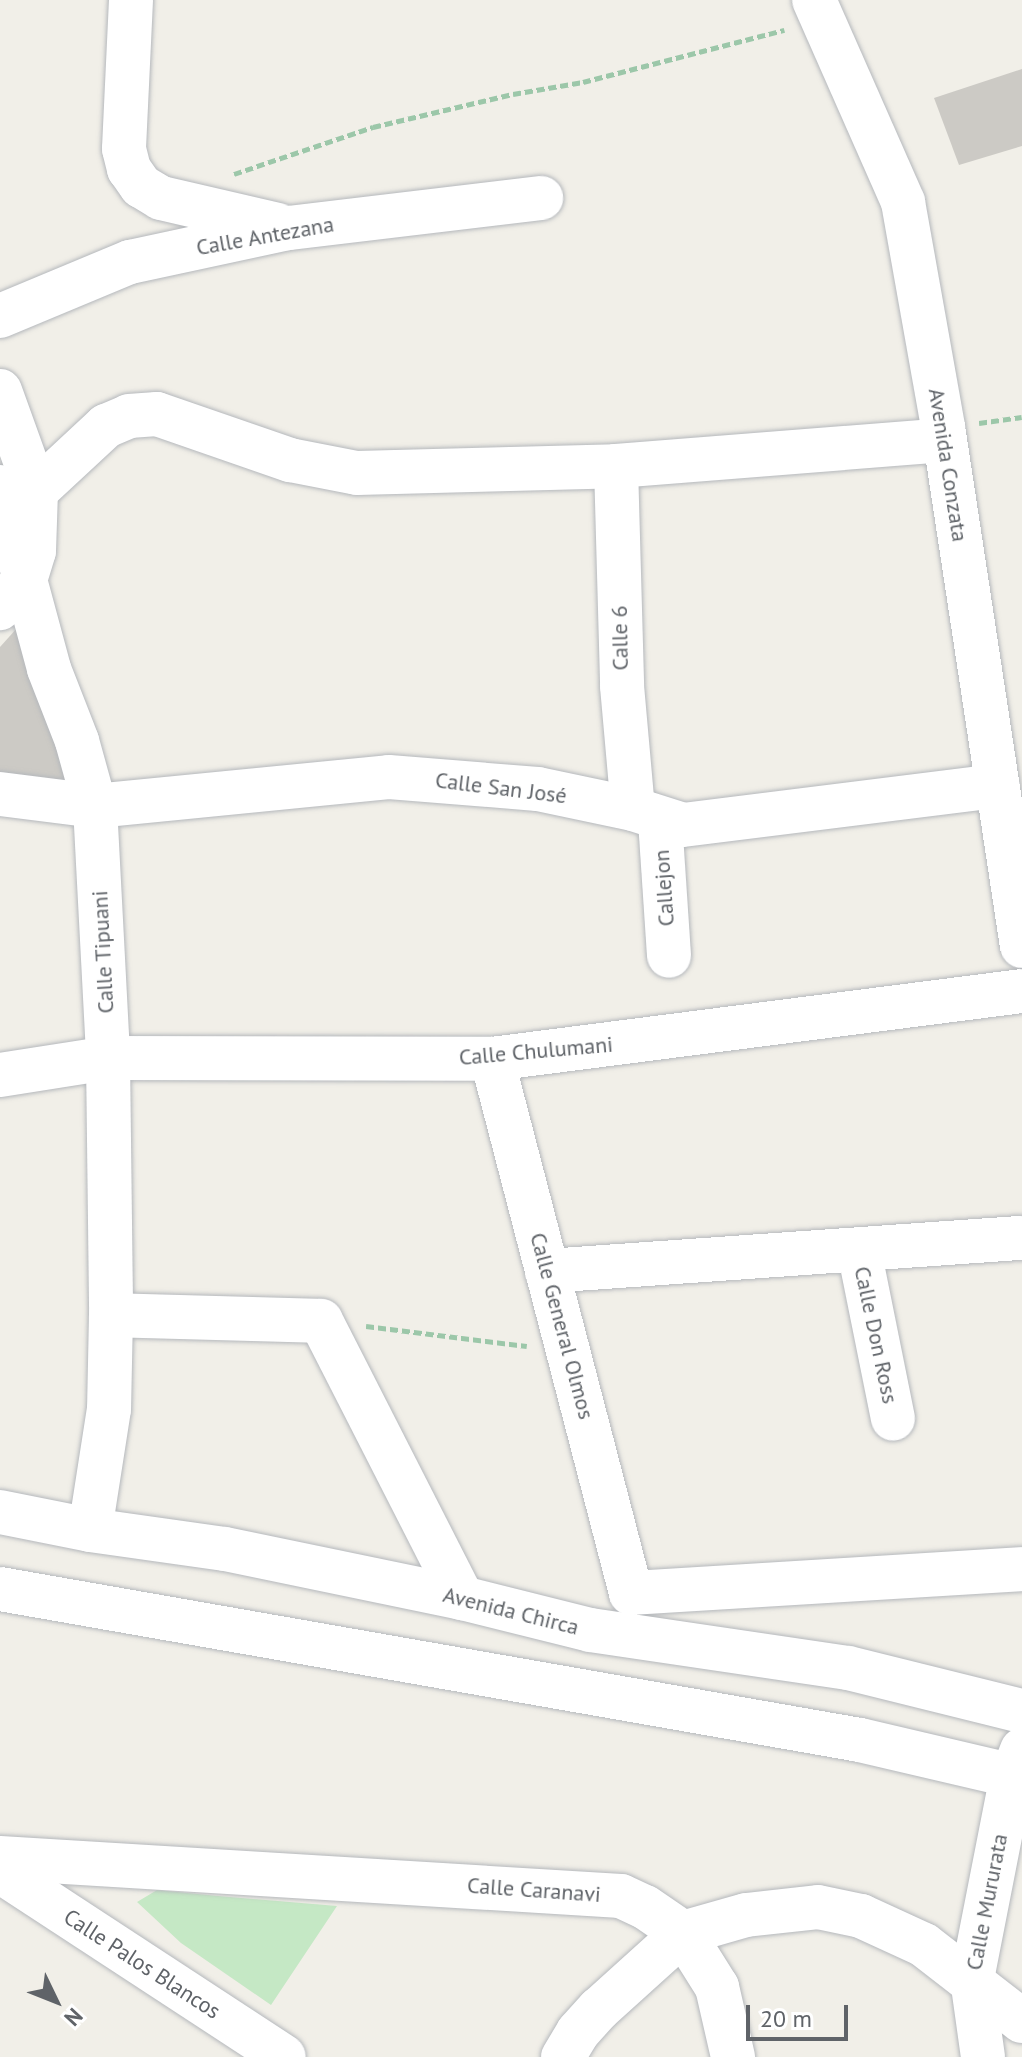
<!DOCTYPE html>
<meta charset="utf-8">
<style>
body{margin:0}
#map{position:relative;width:1022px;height:2057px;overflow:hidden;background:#f1efe8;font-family:"PT Sans",sans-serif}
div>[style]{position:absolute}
.green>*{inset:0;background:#c5e8c5}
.building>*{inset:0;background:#cccac5}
.path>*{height:5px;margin-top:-2.5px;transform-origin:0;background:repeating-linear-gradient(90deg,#9cc7a9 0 8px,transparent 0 12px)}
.roads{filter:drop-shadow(0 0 2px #b5b8bc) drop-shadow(0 0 2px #b5b8bc)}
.minor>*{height:44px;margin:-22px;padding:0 22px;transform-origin:22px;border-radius:22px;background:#fff}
span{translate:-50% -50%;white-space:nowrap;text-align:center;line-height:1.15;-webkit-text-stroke:7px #fff;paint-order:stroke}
.street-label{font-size:22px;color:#5f6368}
.north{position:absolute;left:16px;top:1961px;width:80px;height:80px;-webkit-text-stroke:6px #fff;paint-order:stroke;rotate:133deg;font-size:22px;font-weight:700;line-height:32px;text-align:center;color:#5f6368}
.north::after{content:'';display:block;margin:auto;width:28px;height:36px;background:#5f6368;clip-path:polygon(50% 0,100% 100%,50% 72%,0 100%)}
.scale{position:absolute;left:746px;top:2005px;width:102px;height:36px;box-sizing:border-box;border:4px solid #5f6368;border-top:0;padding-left:10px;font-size:24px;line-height:28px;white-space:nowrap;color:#5f6368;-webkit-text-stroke:6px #fff;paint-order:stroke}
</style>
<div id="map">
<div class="green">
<div style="clip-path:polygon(157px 1890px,218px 1896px,337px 1906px,271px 2005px,181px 1943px,137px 1902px)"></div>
</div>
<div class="building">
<div style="clip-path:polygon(1022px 69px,1022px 146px,959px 165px,934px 98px)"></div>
<div style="clip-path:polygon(18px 627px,68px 781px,0 775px,0 647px)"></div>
</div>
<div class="path">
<div style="left:234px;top:174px;width:147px;rotate:-18.7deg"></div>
<div style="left:373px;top:127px;width:144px;rotate:-13.3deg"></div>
<div style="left:513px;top:94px;width:71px;rotate:-9.7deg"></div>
<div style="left:583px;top:82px;width:208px;rotate:-14.5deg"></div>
<div style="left:979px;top:423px;width:43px;rotate:-7.9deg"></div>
<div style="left:366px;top:1326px;width:162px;rotate:7.1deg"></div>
</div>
<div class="roads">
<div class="minor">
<div style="left:131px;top:0;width:149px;rotate:92.7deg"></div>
<div style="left:124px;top:149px;width:21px;rotate:76deg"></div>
<div style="left:129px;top:169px;width:21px;rotate:55deg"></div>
<div style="left:141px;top:186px;width:23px;rotate:31deg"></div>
<div style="left:161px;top:198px;width:120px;rotate:13deg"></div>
<div style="left:814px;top:0;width:221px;rotate:66.2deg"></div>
<div style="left:903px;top:202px;width:229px;rotate:79.9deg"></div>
<div style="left:943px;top:427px;width:525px;rotate:81.35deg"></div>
<div style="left:0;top:316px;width:141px;rotate:-22.6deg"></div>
<div style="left:130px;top:262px;width:163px;rotate:-12.1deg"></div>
<div style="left:289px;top:228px;width:254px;rotate:-6.8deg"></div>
<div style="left:0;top:391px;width:106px;rotate:70.2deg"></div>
<div style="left:36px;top:491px;width:60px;rotate:91.9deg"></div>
<div style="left:34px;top:551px;width:28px;rotate:107deg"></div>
<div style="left:26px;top:578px;width:40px;rotate:131deg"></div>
<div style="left:616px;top:466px;width:220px;rotate:88.4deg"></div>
<div style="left:622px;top:686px;width:123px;rotate:84.9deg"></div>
<div style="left:0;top:487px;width:188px;rotate:74.9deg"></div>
<div style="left:49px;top:669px;width:77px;rotate:68.7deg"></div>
<div style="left:77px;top:741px;width:67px;rotate:74.5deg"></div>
<div style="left:95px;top:806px;width:252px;rotate:87deg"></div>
<div style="left:108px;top:1058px;width:257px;rotate:89.3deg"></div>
<div style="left:111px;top:1315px;width:94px;rotate:91.2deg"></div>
<div style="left:109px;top:1409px;width:122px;rotate:98.9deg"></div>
<div style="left:36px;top:491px;width:96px;rotate:-42.9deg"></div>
<div style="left:106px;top:426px;width:25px;rotate:-23deg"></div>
<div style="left:129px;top:416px;width:28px;rotate:-4deg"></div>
<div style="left:157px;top:414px;width:141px;rotate:19.1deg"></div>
<div style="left:290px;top:460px;width:68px;rotate:11deg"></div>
<div style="left:357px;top:473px;width:259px;rotate:-1.5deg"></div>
<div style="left:616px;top:466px;width:329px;rotate:-4.5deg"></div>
<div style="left:0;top:794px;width:96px;rotate:7.2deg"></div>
<div style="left:95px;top:806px;width:295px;rotate:-5.6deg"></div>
<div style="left:389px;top:777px;width:149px;rotate:4.6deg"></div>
<div style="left:538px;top:789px;width:97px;rotate:11.9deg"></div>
<div style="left:633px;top:809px;width:52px;rotate:17.7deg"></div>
<div style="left:683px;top:825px;width:317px;rotate:-7.1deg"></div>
<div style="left:660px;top:820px;width:136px;rotate:86.2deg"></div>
<div style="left:492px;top:1059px;width:552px;rotate:75.41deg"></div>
<div style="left:631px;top:1593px;width:392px;rotate:-3.5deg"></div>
<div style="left:0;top:1075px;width:109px;rotate:-8.9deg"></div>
<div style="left:108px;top:1058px;width:384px;rotate:0.1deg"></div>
<div style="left:492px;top:1059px;width:534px;rotate:-7.31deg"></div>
<div style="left:859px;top:1250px;width:172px;rotate:78.6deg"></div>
<div style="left:547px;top:1271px;width:476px;rotate:-4deg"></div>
<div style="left:111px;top:1315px;width:210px;rotate:1.6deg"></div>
<div style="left:321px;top:1321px;width:311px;rotate:63deg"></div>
<div style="left:0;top:1512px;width:92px;rotate:11.3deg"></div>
<div style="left:90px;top:1530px;width:136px;rotate:8deg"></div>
<div style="left:225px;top:1549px;width:242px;rotate:11.7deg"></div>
<div style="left:462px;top:1598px;width:132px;rotate:14deg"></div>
<div style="left:590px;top:1630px;width:261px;rotate:8.4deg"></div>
<div style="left:848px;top:1668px;width:179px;rotate:13.9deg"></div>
<div style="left:0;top:1589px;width:873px;rotate:9.96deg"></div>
<div style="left:860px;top:1740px;width:166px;rotate:13.2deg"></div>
<div style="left:0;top:1858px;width:622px;rotate:3.5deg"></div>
<div style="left:621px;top:1896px;width:26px;rotate:25deg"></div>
<div style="left:645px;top:1907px;width:46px;rotate:34.4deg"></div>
<div style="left:683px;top:1933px;width:64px;rotate:57.8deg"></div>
<div style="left:717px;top:1987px;width:72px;rotate:77.1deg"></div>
<div style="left:0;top:1871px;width:339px;rotate:33.2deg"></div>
<div style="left:563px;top:2057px;width:29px;rotate:-59deg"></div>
<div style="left:578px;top:2032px;width:31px;rotate:-48deg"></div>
<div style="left:599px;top:2009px;width:113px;rotate:-42.1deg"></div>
<div style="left:683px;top:1933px;width:66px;rotate:-15.9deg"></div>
<div style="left:746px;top:1915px;width:72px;rotate:-6.3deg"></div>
<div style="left:818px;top:1907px;width:44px;rotate:11.8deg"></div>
<div style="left:861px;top:1916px;width:69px;rotate:24.7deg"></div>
<div style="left:924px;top:1945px;width:124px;rotate:37.8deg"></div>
<div style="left:983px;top:2057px;width:79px;rotate:-98deg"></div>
<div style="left:972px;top:1979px;width:207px;rotate:-78.9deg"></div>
<div style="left:1012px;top:1776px;width:28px;rotate:-69deg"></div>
</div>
</div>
<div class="street-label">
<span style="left:265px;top:236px;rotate:-10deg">Calle Antezana</span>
<span style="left:948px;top:465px;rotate:81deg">Avenida Conzata</span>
<span style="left:620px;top:638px;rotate:-91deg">Calle 6</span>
<span style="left:501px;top:788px;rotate:7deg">Calle San José</span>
<span style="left:664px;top:888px;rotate:-94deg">Callejon</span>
<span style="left:103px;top:952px;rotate:-93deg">Calle Tipuani</span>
<span style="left:536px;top:1051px;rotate:-5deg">Calle Chulumani</span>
<span style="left:562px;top:1326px;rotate:75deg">Calle General Olmos</span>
<span style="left:876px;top:1335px;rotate:78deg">Calle Don Ross</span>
<span style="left:511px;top:1611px;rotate:14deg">Avenida Chirca</span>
<span style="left:534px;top:1890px;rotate:4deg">Calle Caranavi</span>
<span style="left:987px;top:1902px;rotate:-79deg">Calle Mururata</span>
<span style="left:142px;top:1964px;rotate:33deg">Calle Palos Blancos</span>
</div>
<div class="north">N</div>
<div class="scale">20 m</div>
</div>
